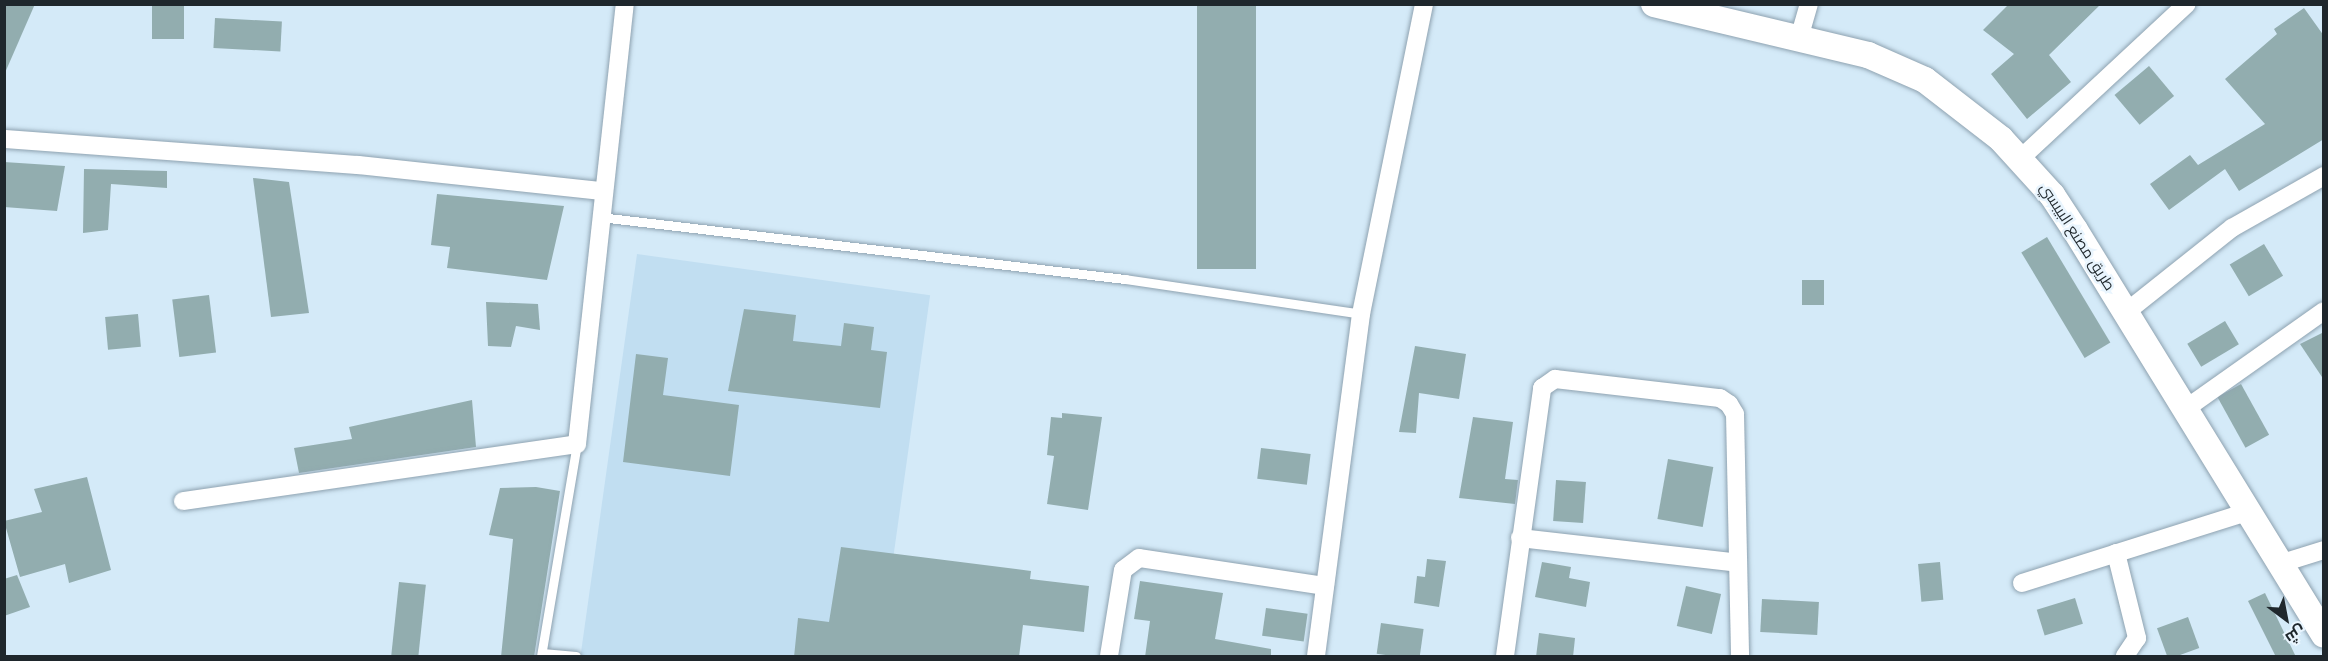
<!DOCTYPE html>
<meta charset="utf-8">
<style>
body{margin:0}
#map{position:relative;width:2328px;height:661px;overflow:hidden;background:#d4eaf8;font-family:"Roboto Serif",Cairo,serif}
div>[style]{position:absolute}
.built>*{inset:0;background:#c1def1;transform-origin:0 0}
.building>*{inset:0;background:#92adaf;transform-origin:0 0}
.roads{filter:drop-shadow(0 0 2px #8ea2b0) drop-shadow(0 0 2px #8ea2b0)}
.lane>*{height:9px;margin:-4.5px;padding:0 4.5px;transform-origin:4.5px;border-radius:4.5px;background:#fff}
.street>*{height:18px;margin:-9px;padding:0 9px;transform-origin:9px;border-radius:9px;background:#fff}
.secondary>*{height:26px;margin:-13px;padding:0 13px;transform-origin:13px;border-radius:13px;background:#fff}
span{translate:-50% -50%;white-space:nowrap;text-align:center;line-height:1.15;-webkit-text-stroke:5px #e9f5fe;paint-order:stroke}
.street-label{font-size:15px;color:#1f272c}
.frame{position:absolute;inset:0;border:6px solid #1f272c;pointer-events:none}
.north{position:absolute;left:2256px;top:589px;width:60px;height:60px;-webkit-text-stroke:4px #e9f5fe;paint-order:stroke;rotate:148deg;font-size:16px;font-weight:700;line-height:24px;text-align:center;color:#1f272c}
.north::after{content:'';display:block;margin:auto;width:21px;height:27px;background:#1f272c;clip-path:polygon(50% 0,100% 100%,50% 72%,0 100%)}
</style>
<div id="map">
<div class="built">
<div style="left:637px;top:254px;width:296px;height:405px;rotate:8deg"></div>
</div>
<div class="building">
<div style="clip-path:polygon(4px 4px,35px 4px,4px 75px)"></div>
<div style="left:152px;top:4px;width:32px;height:35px"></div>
<div style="left:1197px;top:4px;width:59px;height:265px"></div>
<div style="clip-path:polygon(2009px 4px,2101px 4px,2049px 55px,2071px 82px,2027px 119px,1991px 74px,2014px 54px,1983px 30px)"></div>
<div style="clip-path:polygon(2304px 8px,2324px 36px,2324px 139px,2239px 191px,2225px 169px,2169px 210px,2150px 184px,2190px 155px,2198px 165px,2265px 124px,2225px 79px,2277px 34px,2274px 29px)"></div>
<div style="left:215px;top:18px;width:67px;height:30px;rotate:3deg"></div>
<div style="left:2149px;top:66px;width:39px;height:45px;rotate:50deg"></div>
<div style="clip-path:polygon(4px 162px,65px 166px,57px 211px,4px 207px)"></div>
<div style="clip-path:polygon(84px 169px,167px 171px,167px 188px,111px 184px,108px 230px,83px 233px)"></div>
<div style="clip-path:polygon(253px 178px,289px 182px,309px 313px,271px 317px)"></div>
<div style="clip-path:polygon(437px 194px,564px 206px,547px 280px,447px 268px,450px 247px,431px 245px)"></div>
<div style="left:2047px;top:237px;width:123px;height:30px;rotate:59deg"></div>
<div style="left:2264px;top:244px;width:37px;height:40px;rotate:59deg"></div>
<div style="left:1802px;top:280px;width:22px;height:25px"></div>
<div style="left:209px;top:295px;width:58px;height:37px;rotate:83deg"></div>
<div style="clip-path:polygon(486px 302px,538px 304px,540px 330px,516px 326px,511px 347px,488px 346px)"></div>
<div style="clip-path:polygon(744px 309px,796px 315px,793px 341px,841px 346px,844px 323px,874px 327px,871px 350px,887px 352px,880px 408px,728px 391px)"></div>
<div style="left:138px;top:314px;width:33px;height:33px;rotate:85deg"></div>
<div style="left:2225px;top:321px;width:27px;height:44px;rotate:59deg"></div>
<div style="clip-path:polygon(2324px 332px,2324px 380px,2300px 344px)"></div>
<div style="clip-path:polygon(1415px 346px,1466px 354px,1459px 399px,1419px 393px,1416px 433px,1399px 432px)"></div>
<div style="clip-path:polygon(636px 354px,668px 358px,663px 395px,739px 405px,730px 476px,623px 462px)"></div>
<div style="left:2241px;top:384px;width:58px;height:27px;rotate:61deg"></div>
<div style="clip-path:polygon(472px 400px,476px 447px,299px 473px,294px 448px,352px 439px,349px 427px)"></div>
<div style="clip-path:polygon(1062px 413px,1102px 417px,1088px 510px,1047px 504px,1054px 456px,1047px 455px,1051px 417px,1062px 418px)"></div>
<div style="clip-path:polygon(1473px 417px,1513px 422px,1505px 479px,1518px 480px,1515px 504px,1459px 498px)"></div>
<div style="left:1261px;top:448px;width:50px;height:31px;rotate:7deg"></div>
<div style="left:1668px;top:459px;width:46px;height:61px;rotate:10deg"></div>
<div style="clip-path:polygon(87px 477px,111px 570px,69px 583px,65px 564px,20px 577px,4px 521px,42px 512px,34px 489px)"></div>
<div style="left:1556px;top:480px;width:30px;height:41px;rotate:4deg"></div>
<div style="clip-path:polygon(536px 487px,560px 491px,534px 657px,501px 657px,513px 539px,489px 535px,500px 488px)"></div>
<div style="clip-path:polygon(841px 547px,1031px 571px,1030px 579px,1089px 586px,1084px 632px,1023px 625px,1019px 657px,794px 657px,798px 618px,829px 622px)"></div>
<div style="clip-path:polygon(1427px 559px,1446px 561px,1439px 607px,1414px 603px,1417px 576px,1425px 577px)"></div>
<div style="clip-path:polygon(1542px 562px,1571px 567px,1569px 578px,1590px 582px,1586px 607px,1535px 597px)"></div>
<div style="left:1940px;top:562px;width:38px;height:22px;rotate:85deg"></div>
<div style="clip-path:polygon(17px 575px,30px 607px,4px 616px,4px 579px)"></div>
<div style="clip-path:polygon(1140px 581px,1223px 593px,1215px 639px,1271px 649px,1271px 657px,1145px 657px,1150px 621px,1134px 619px)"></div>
<div style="left:399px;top:582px;width:27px;height:76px;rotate:6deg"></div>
<div style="left:1686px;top:586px;width:36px;height:41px;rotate:13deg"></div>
<div style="clip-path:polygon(2265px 593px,2296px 657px,2276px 657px,2248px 601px)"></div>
<div style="left:2075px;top:598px;width:27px;height:40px;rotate:73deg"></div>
<div style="left:1762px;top:599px;width:57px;height:33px;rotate:3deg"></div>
<div style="left:1266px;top:608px;width:42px;height:28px;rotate:8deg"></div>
<div style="left:2188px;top:617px;width:33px;height:33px;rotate:70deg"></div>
<div style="left:1381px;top:623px;width:43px;height:31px;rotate:8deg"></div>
<div style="clip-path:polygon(1539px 633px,1575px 638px,1573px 657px,1536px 657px)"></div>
</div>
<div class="roads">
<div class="lane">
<div style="left:600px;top:217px;width:529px;rotate:6.74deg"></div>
<div style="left:1125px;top:279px;width:239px;rotate:8.4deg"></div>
<div style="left:542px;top:653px;width:34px;rotate:5deg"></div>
<div style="left:541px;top:656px;width:215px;rotate:-80.4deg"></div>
</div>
<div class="street">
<div style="left:1800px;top:35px;width:32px;rotate:-74deg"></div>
<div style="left:4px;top:139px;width:355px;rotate:4.2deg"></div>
<div style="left:358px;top:165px;width:246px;rotate:6.1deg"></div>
<div style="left:2021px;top:158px;width:226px;rotate:-42.9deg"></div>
<div style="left:2125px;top:313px;width:137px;rotate:-38.5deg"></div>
<div style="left:2232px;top:228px;width:106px;rotate:-29.5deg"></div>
<div style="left:2184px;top:410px;width:171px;rotate:-35.3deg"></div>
<div style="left:183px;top:501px;width:398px;rotate:-8.2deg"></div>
<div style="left:577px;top:444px;width:443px;rotate:-83.8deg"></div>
<div style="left:1520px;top:538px;width:219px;rotate:6.5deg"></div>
<div style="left:2116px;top:553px;width:88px;rotate:76.1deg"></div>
<div style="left:2137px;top:638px;width:22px;rotate:124deg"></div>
<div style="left:2279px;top:564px;width:47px;rotate:-17.3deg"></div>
<div style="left:2022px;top:583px;width:236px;rotate:-17.5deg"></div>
<div style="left:1109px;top:656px;width:87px;rotate:-80.8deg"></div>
<div style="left:1123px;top:570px;width:20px;rotate:-37deg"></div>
<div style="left:1139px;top:558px;width:188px;rotate:8.6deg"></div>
<div style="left:1316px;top:656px;width:345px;rotate:-82.5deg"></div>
<div style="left:1361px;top:314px;width:316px;rotate:-78.5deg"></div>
<div style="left:1505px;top:656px;width:271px;rotate:-82.1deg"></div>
<div style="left:1542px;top:388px;width:16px;rotate:-35deg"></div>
<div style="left:1555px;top:379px;width:166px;rotate:6.6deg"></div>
<div style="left:1720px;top:398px;width:11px;rotate:34deg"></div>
<div style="left:1729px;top:404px;width:12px;rotate:59deg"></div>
<div style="left:1735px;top:414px;width:242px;rotate:88.8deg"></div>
</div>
<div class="secondary">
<div style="left:1654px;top:4px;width:220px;rotate:13.4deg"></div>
<div style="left:1868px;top:55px;width:62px;rotate:23.7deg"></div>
<div style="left:1925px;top:80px;width:96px;rotate:37.8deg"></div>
<div style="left:2001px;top:139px;width:76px;rotate:47.7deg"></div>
<div style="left:2052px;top:195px;width:42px;rotate:56.7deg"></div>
<div style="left:2075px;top:230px;width:475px;rotate:58.4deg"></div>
</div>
</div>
<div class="street-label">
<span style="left:2077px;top:237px;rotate:57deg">طريق مصنع البيبسي</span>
</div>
<div class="frame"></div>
<div class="north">ش</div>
</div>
